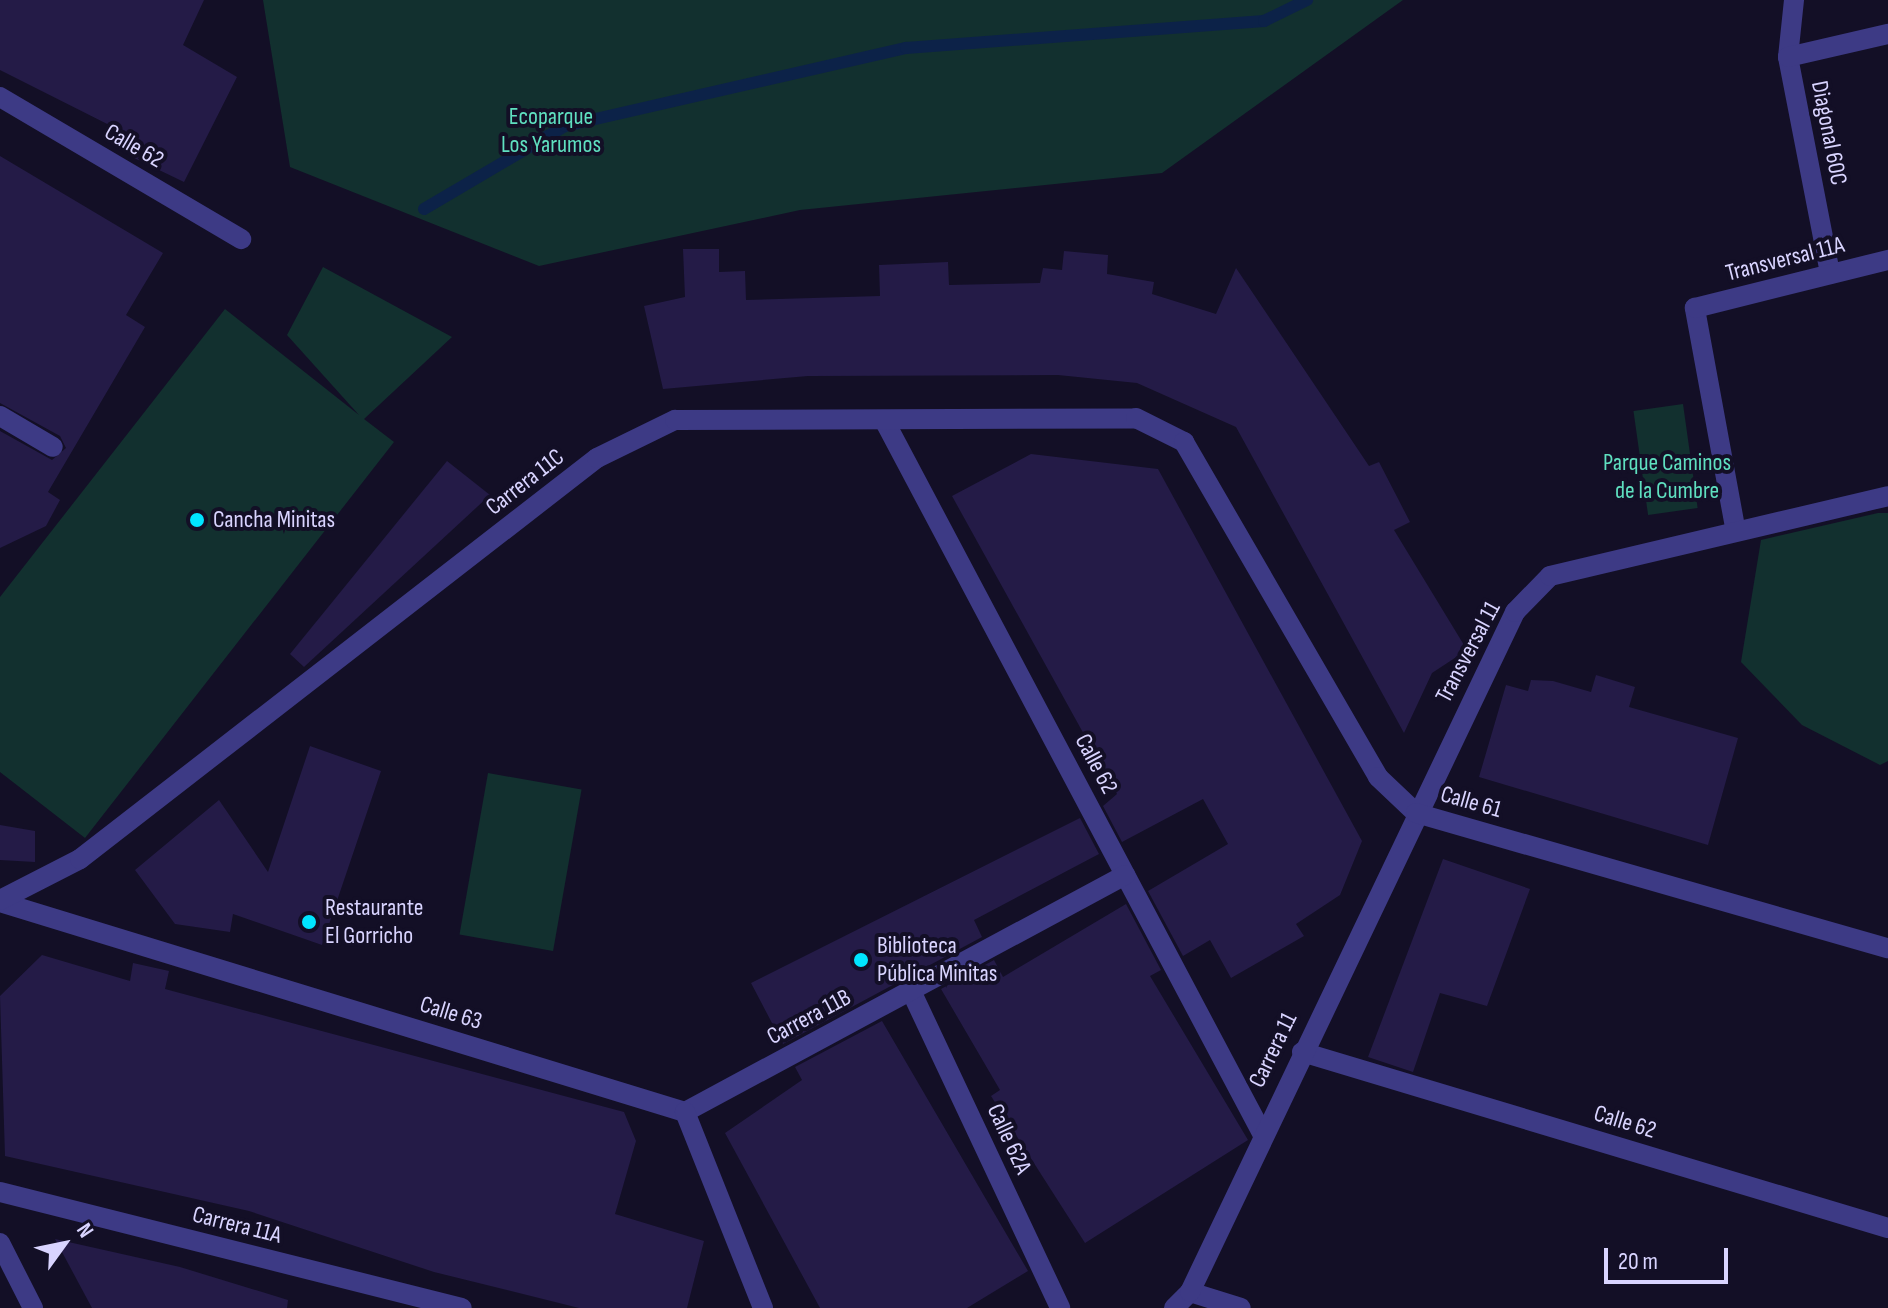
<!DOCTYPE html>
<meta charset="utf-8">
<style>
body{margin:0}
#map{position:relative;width:1888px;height:1308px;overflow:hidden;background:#130f26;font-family:"Sofia Sans Condensed",sans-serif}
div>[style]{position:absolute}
.green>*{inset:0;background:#12302f;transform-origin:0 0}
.stream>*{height:12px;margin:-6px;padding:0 6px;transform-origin:6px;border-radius:6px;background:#0c2248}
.building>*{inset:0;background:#241b47}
.minor>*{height:20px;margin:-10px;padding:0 10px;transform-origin:10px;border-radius:10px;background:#3d3a85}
.tertiary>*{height:20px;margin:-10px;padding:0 10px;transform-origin:10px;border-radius:10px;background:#3d3a85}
.dots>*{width:22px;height:22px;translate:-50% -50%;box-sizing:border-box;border:4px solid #130f26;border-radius:50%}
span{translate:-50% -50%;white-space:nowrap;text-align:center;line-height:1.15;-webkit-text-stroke:8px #130f26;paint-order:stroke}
.park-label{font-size:24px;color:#5fe0c0}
.street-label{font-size:24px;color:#d9d4ff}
.poi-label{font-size:24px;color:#d9d4ff}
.left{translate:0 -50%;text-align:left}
.north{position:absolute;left:24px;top:1204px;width:80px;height:80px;-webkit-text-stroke:6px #130f26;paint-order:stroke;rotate:57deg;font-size:22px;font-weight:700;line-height:32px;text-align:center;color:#d9d4ff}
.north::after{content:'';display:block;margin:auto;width:28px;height:36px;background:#d9d4ff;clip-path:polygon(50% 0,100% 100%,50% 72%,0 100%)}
.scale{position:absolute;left:1604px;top:1248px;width:124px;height:36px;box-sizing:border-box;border:4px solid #d9d4ff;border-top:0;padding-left:10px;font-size:24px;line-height:28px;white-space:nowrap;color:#d9d4ff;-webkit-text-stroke:6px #130f26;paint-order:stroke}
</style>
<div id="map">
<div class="green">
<div style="clip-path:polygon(263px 0,1403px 0,1162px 173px,800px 210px,539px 266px,290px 167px)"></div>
<div style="clip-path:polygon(323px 267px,452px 337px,364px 419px,394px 442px,85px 838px,0 772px,0 597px,225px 309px,359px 415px,287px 335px)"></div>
<div style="left:1683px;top:404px;width:105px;height:50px;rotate:82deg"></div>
<div style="clip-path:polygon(1878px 513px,1888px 513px,1888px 761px,1880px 765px,1802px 725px,1741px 662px,1761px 540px)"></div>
<div style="left:488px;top:773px;width:95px;height:164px;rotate:10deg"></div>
</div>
<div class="stream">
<div style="left:424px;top:209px;width:164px;rotate:-30.5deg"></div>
<div style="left:565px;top:126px;width:350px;rotate:-12.9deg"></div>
<div style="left:906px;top:48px;width:359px;rotate:-4.3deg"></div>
<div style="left:1264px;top:21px;width:48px;rotate:-26deg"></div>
</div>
<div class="building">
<div style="clip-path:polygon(0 0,204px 0,183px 45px,237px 77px,184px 182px,130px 156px,139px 140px,0 70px)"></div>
<div style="clip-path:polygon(0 156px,163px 253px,126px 315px,145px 327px,48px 492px,60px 500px,46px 526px,0 548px,0 431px,52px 460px,66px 448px,60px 436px,0 403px)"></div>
<div style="clip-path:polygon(683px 249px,719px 249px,719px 272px,745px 271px,746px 300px,880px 296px,879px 265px,948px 262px,949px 285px,1040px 283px,1043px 268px,1062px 270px,1064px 251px,1108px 255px,1107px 274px,1154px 282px,1152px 294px,1216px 314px,1236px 268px,1369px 466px,1379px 462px,1410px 522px,1394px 530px,1467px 650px,1432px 673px,1404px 733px,1236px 427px,1137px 383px,1058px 375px,808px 376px,663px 389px,644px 306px,685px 297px)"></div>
<div style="clip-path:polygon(1031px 454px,1158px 469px,1362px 841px,1340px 895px,1296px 924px,1304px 936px,1231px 978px,1210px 940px,1183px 956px,1148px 891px,1228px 844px,1203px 799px,1122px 842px,1103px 806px,1117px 794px,952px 496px)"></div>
<div style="clip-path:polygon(447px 461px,490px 495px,304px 667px,290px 654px)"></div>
<div style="clip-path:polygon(1596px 675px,1635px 687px,1629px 707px,1738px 738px,1708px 845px,1479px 777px,1506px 685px,1528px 691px,1531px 680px,1553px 681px,1591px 692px)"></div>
<div style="clip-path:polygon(310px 746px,381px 771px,322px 945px,233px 914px,230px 932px,175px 924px,135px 870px,219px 800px,268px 872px)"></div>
<div style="clip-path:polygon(1080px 818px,1099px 854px,974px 920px,982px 937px,783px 1044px,751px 983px)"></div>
<div style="clip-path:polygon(0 825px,35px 831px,35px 862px,0 860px)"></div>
<div style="clip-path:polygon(1443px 859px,1530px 889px,1487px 1006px,1440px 993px,1413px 1072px,1368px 1057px)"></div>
<div style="clip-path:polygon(1126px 904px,1161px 970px,1150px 976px,1248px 1140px,1085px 1243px,991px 1096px,1000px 1090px,941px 989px,994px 960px,1003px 977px)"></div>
<div style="clip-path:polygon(42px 955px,130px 981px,133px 963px,169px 971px,165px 989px,624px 1112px,636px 1141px,615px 1214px,704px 1241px,687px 1308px,579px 1308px,434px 1272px,249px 1211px,5px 1156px,0 996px)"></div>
<div style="clip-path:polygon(882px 1021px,1028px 1271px,967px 1308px,820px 1308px,725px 1133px,802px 1080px,795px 1067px)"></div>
<div style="clip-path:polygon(55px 1239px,180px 1267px,288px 1300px,287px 1308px,92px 1308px)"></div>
</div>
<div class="minor">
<div style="left:1794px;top:0;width:57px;rotate:96deg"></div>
<div style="left:1788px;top:57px;width:221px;rotate:79deg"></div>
<div style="left:1788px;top:57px;width:103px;rotate:-13deg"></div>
<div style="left:0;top:97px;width:280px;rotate:30.5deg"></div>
<div style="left:0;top:416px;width:61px;rotate:30.3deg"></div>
<div style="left:884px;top:420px;width:807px;rotate:62.07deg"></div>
<div style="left:1735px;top:527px;width:223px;rotate:-100.4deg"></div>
<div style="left:1695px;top:308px;width:199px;rotate:-14deg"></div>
<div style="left:0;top:902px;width:716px;rotate:17.04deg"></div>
<div style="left:912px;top:993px;width:348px;rotate:64.8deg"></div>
<div style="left:1302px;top:1052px;width:612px;rotate:16.72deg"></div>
<div style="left:685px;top:1112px;width:500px;rotate:-28.3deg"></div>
<div style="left:685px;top:1112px;width:211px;rotate:68.3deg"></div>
<div style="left:0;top:1192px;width:476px;rotate:14.1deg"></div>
<div style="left:1190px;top:1292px;width:53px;rotate:17.4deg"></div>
<div style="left:1174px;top:1308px;width:23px;rotate:-45deg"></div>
<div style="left:1190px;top:1292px;width:754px;rotate:-64.45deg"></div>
<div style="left:1515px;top:612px;width:50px;rotate:-45.8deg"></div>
<div style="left:1550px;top:576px;width:347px;rotate:-13.3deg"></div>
</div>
<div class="tertiary">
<div style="left:0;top:900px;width:90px;rotate:-27.1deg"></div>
<div style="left:80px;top:859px;width:654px;rotate:-37.8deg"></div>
<div style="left:597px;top:458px;width:87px;rotate:-26deg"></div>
<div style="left:675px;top:420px;width:461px;rotate:-0.2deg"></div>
<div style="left:1136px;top:418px;width:54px;rotate:26.6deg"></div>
<div style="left:1184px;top:442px;width:387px;rotate:59.9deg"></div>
<div style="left:1378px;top:777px;width:52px;rotate:43.5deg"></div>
<div style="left:1416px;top:813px;width:491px;rotate:16deg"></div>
<div style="left:0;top:1243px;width:73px;rotate:63.1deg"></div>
</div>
<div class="dots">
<div style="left:197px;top:520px;background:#00e5ff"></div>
<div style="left:309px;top:922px;background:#00e5ff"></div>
<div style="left:861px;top:960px;background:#00e5ff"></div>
</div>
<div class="park-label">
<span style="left:551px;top:131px">Ecoparque<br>Los Yarumos</span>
<span style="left:1667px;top:477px">Parque Caminos<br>de la Cumbre</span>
</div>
<div class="street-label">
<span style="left:1829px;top:133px;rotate:79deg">Diagonal 60C</span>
<span style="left:134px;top:146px;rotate:30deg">Calle 62</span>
<span style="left:1785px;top:259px;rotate:-14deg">Transversal 11A</span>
<span style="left:525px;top:482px;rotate:-38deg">Carrera 11C</span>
<span style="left:1468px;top:652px;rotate:-62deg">Transversal 11</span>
<span style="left:1096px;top:764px;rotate:62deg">Calle 62</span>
<span style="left:1471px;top:802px;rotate:16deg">Calle 61</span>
<span style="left:451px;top:1013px;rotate:17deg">Calle 63</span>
<span style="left:809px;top:1017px;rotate:-28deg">Carrera 11B</span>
<span style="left:1273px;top:1050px;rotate:-64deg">Carrera 11</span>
<span style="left:1625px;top:1122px;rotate:17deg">Calle 62</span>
<span style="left:1009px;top:1139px;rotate:65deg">Calle 62A</span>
<span style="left:237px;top:1225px;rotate:14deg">Carrera 11A</span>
</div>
<div class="poi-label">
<span class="left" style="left:213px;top:520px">Cancha Minitas</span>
<span class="left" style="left:325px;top:922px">Restaurante<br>El Gorricho</span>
<span class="left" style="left:877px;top:960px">Biblioteca<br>Pública Minitas</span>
</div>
<div class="north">N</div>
<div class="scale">20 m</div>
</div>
